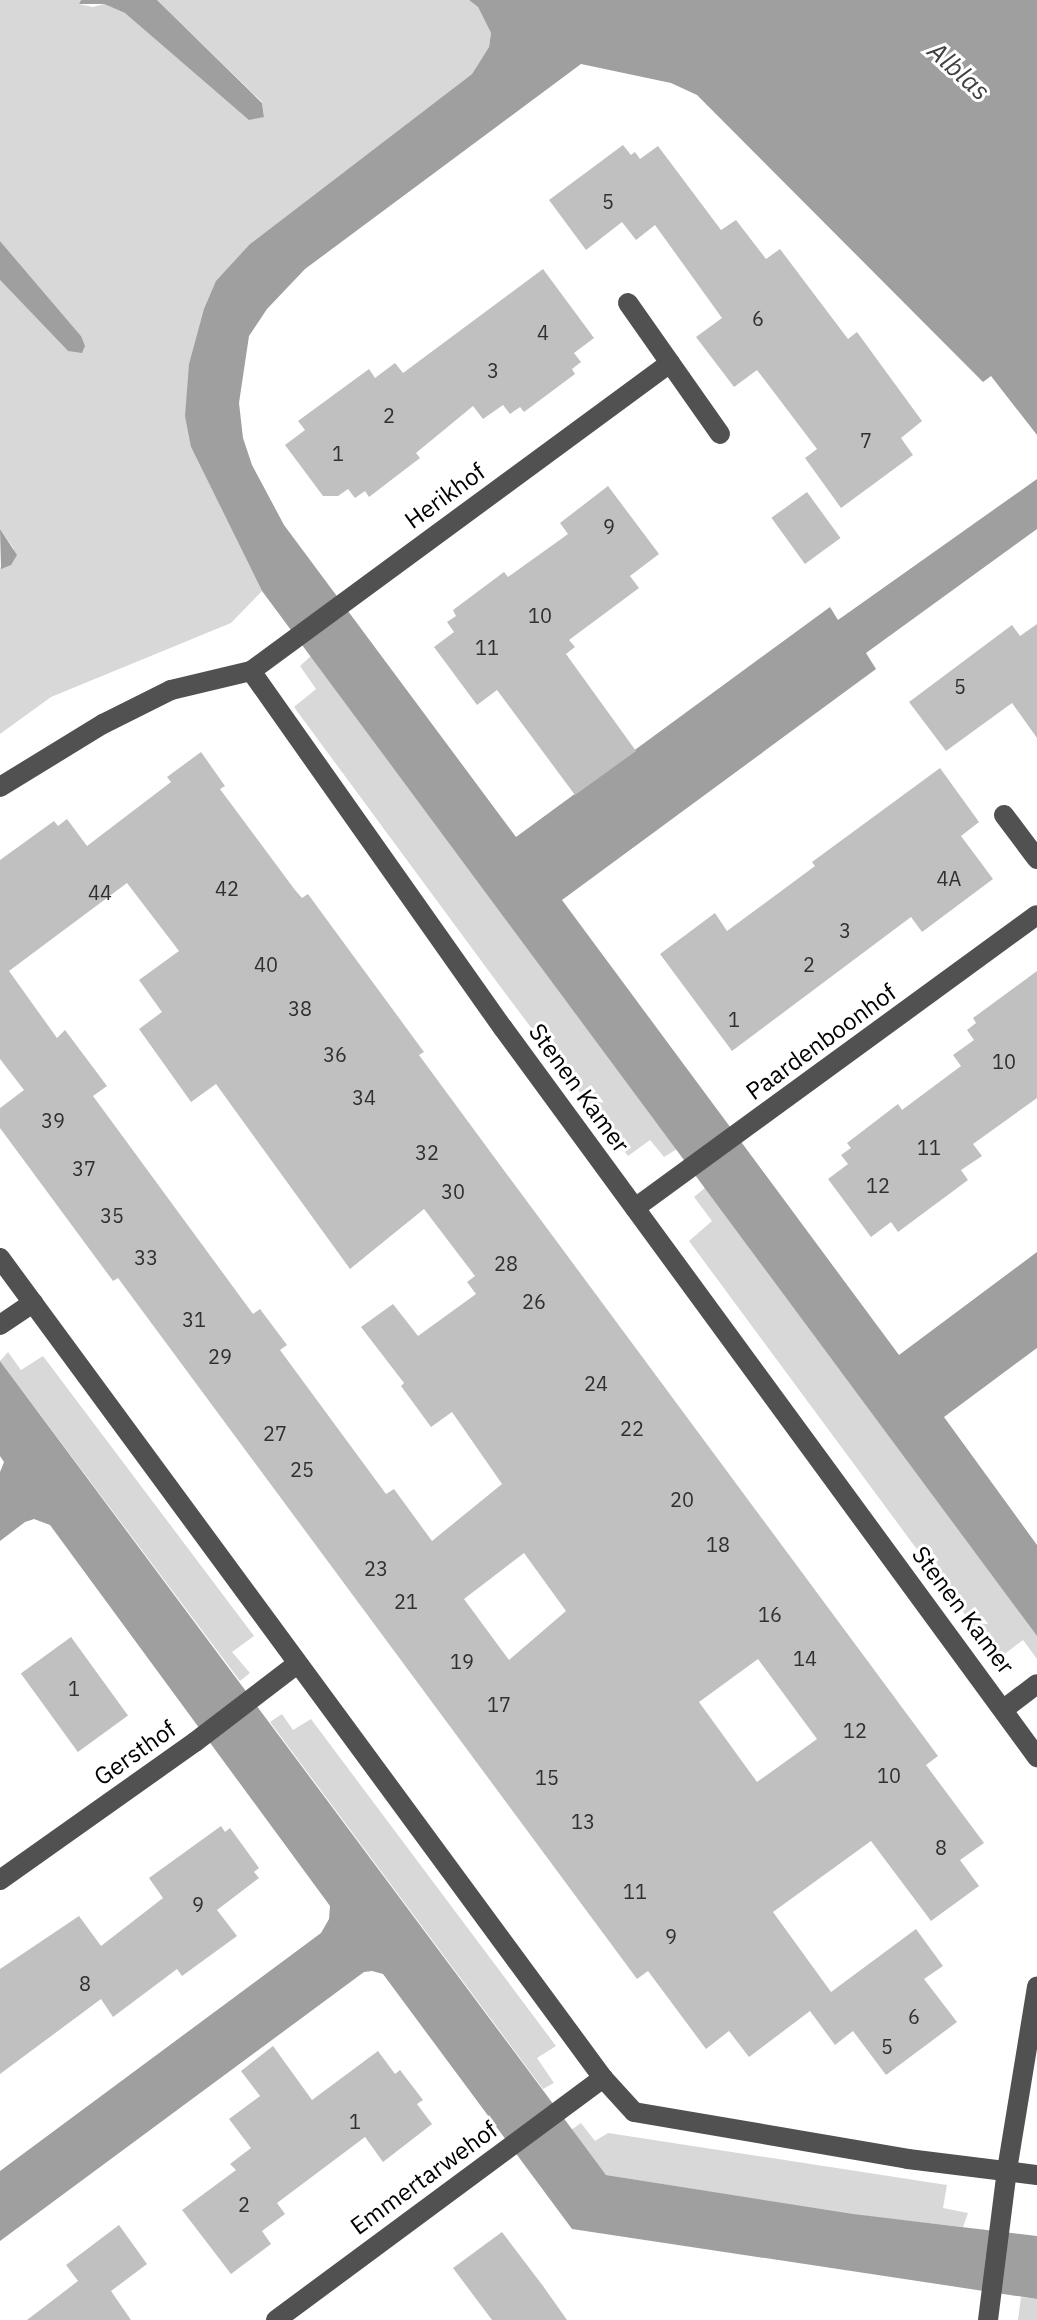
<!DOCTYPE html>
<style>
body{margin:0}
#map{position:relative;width:1037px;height:2320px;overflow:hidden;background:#fff;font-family:"IBM Plex Sans",sans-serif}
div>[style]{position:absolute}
.green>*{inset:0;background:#d8d8d8}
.water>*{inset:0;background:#9f9f9f}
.building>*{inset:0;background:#c0c0c0;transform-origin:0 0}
.minor>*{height:20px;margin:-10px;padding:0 10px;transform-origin:10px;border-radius:10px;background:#515151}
span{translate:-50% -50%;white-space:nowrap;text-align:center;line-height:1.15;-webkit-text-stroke:6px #fff;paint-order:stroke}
.number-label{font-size:20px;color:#303030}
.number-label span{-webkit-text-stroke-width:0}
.street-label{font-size:24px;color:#000}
.water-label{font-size:26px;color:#404040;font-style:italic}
</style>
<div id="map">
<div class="green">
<div style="clip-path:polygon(0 0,81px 0,79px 4px,93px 7px,104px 4px,125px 13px,264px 116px,262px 102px,157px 0,469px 0,478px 7px,491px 33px,489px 47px,472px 74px,250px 244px,191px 447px,262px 591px,231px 623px,51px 697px,0 734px,0 568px,14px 549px,0 529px,0 280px,68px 351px,81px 336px,0 241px)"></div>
<div style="clip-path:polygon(311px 656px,677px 1149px,664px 1157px,650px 1140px,628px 1156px,502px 989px,294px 707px,316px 689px,300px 666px)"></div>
<div style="clip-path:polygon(706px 1187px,1037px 1636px,1037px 1659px,1023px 1640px,998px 1659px,689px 1241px,712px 1221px,694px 1197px)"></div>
<div style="clip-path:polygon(8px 1352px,21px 1370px,43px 1356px,254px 1636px,232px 1652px,250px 1673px,240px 1681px,0 1361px)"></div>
<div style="clip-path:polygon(282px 1714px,293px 1730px,311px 1719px,556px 2046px,537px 2058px,554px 2083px,543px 2089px,270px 1722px)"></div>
<div style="clip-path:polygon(581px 2123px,595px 2141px,608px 2133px,947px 2185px,943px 2208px,968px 2213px,963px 2227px,847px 2214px,606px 2175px,571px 2130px)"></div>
<div style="clip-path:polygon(1021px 2297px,1037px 2299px,1037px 2320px,1018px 2320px)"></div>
</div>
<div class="water">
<div style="clip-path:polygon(81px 0,157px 0,262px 103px,264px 117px,249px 120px,125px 13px,104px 4px,79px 4px)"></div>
<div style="clip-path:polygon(469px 0,1037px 0,1037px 435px,991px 376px,983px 382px,697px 95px,671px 83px,581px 64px,305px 269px,267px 309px,249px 336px,239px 403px,243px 438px,252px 465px,284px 525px,516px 837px,830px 607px,838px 620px,1037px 479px,1037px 529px,866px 653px,876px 669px,562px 900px,899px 1355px,1037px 1252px,1037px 1348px,944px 1417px,1037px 1545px,1037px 1636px,262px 591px,191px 447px,185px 416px,189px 364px,204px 309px,216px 281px,250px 244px,472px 74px,489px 47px,491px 33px,478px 7px)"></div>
<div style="clip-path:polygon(0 241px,81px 336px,85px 346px,82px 353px,68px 351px,0 280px)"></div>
<div style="clip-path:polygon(0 529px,17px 555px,11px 565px,1px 569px)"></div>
<div style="clip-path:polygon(0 1361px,606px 2175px,853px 2214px,1037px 2236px,1037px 2299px,572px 2229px,383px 1974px,372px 1971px,364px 1972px,0 2241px,0 2171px,321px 1933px,329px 1919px,330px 1906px,50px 1525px,34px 1519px,25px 1522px,0 1541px,0 1472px,4px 1462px,0 1456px)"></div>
</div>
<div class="building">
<div style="clip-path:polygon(623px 145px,631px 155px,635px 152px,640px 159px,658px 146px,721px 230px,736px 220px,766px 259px,780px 249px,848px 339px,857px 332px,922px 421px,901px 438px,913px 455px,841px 508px,805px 458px,817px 449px,757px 370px,734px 387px,696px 337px,722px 318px,655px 225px,636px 240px,622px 222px,586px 250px,549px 200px)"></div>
<div style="clip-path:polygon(543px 269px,594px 338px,574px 353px,581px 362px,572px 369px,575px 374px,524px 412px,520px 407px,510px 414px,503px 405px,483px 419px,473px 406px,416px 453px,420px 458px,369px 497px,365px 491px,355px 498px,348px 489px,338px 496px,323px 496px,285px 445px,305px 430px,298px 421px,369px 369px,375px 378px,395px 363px,403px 373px)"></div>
<div style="clip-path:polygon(608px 486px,659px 554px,630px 576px,639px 588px,569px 640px,575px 647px,566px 654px,636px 751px,575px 795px,497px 690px,477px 705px,434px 647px,454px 632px,447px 622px,456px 616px,453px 610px,504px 572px,508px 577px,568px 534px,560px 523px)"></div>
<div style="left:807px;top:492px;width:57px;height:44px;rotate:54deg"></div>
<div style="clip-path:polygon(1037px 624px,1037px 738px,1012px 703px,946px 751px,909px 702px,1012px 625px,1020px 636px)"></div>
<div style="clip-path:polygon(evenodd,201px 752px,225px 786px,220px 789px,295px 890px,302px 898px,308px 894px,327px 920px,424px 1052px,419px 1055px,486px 1146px,938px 1756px,926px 1765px,984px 1843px,960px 1860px,979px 1886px,931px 1921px,871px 1841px,773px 1912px,831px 1992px,916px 1929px,943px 1966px,924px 1979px,957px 2022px,886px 2075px,853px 2031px,835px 2045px,810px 2011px,749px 2057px,729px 2031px,706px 2049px,648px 1971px,637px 1979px,118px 1278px,113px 1281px,0 1128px,0 1108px,24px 1090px,0 1059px,0 860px,54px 821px,58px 826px,67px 819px,87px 846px,171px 782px,167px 777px,201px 752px,127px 883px,179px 951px,139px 980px,162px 1012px,139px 1029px,191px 1102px,216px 1084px,350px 1269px,424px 1209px,475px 1276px,467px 1282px,476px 1294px,418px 1336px,393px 1304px,361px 1327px,404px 1383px,401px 1386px,431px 1427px,452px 1412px,502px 1484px,432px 1541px,394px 1489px,386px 1494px,280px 1350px,287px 1345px,260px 1309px,253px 1314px,93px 1096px,107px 1086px,65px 1030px,57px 1038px,9px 971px,127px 883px,201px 752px,524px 1553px,566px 1611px,509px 1660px,464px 1599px,524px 1553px,201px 752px,758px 1659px,817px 1739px,757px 1782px,699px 1702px,758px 1659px)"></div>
<div style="clip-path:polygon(940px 768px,979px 822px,961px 836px,993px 879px,922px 932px,911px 917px,732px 1051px,660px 954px,715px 913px,727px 931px,815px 866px,812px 862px)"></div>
<div style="clip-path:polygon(1037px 971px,1037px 1098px,973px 1144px,982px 1156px,961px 1170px,968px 1180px,898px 1232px,891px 1222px,871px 1237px,828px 1179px,848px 1164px,841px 1155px,851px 1148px,847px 1143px,898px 1104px,902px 1110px,961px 1066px,953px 1055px,974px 1040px,967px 1030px,976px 1023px,973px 1018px)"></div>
<div style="left:71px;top:1637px;width:97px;height:62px;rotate:54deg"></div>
<div style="clip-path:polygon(221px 1826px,225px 1832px,230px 1828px,259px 1868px,254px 1872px,259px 1878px,217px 1910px,237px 1936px,182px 1976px,177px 1969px,113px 2017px,101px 1999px,0 2074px,0 1969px,79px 1916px,101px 1946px,163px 1898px,149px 1878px)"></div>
<div style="clip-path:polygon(273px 2046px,312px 2100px,378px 2051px,395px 2074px,400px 2070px,423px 2100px,417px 2104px,432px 2124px,383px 2162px,365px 2137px,277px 2203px,285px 2214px,262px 2231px,271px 2244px,231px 2274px,182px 2210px,236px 2170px,230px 2164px,251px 2148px,229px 2119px,260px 2096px,241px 2071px)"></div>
<div style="clip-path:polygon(119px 2225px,147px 2264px,111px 2291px,131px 2320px,27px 2320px,78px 2281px,66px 2265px)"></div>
<div style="clip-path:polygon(502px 2232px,543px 2286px,567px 2320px,492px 2320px,453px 2268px)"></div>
</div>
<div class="minor">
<div style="left:628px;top:303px;width:160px;rotate:54.9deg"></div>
<div style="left:251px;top:671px;width:520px;rotate:-36.32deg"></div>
<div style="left:0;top:787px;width:121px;rotate:-31.5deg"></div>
<div style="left:103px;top:724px;width:76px;rotate:-26.6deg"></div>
<div style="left:171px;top:690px;width:82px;rotate:-13.4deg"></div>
<div style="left:251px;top:671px;width:437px;rotate:54.8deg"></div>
<div style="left:503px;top:1028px;width:904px;rotate:53.78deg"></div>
<div style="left:1004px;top:815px;width:55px;rotate:53.1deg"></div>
<div style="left:635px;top:1208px;width:497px;rotate:-36.1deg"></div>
<div style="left:0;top:1258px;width:1018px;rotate:53.67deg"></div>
<div style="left:603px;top:2078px;width:46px;rotate:47.6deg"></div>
<div style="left:634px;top:2112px;width:278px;rotate:9.7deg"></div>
<div style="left:908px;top:2159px;width:130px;rotate:7.1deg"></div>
<div style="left:0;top:1325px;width:40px;rotate:-34deg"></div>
<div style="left:1004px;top:1709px;width:41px;rotate:-37.1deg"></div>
<div style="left:0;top:1880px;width:239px;rotate:-35.3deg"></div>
<div style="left:195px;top:1742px;width:128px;rotate:-37.4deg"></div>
<div style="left:276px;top:2320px;width:407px;rotate:-36.5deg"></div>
<div style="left:988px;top:2320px;width:151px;rotate:-82.8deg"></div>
<div style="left:1007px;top:2170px;width:186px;rotate:-80.7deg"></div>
</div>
<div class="number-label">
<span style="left:608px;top:201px">5</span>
<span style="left:758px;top:318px">6</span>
<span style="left:543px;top:332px">4</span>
<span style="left:493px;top:370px">3</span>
<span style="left:389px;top:415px">2</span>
<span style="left:866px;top:440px">7</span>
<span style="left:338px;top:453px">1</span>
<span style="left:609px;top:526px">9</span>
<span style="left:540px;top:615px">10</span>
<span style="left:487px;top:647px">11</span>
<span style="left:960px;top:686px">5</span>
<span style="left:949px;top:878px">4A</span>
<span style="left:227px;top:888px">42</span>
<span style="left:100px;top:892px">44</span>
<span style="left:845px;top:930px">3</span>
<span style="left:266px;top:964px">40</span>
<span style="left:809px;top:964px">2</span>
<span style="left:300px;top:1008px">38</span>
<span style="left:734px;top:1019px">1</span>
<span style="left:335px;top:1054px">36</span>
<span style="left:1004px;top:1061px">10</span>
<span style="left:364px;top:1097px">34</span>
<span style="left:53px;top:1120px">39</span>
<span style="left:929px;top:1147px">11</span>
<span style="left:427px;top:1152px">32</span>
<span style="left:84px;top:1168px">37</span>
<span style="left:878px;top:1185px">12</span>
<span style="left:453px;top:1191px">30</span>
<span style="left:112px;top:1215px">35</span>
<span style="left:146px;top:1257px">33</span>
<span style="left:506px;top:1263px">28</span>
<span style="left:534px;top:1301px">26</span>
<span style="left:194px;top:1319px">31</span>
<span style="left:220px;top:1356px">29</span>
<span style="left:596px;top:1383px">24</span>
<span style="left:632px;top:1428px">22</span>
<span style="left:275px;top:1433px">27</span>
<span style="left:302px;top:1469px">25</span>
<span style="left:682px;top:1499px">20</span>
<span style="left:718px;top:1544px">18</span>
<span style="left:376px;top:1568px">23</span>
<span style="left:406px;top:1601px">21</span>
<span style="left:770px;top:1614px">16</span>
<span style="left:805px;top:1658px">14</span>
<span style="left:462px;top:1661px">19</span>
<span style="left:74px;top:1688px">1</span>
<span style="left:499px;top:1704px">17</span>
<span style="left:855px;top:1730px">12</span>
<span style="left:889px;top:1775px">10</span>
<span style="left:547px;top:1777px">15</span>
<span style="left:583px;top:1821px">13</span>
<span style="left:941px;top:1847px">8</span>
<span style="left:635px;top:1891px">11</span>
<span style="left:198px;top:1904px">9</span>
<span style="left:671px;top:1936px">9</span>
<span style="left:85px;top:1983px">8</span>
<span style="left:914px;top:2016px">6</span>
<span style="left:887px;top:2046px">5</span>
<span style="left:355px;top:2121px">1</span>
<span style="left:244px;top:2204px">2</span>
</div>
<div class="street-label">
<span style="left:445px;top:496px;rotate:-36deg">Herikhof</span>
<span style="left:821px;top:1042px;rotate:-36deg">Paardenboonhof</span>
<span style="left:579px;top:1088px;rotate:54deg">Stenen Kamer</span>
<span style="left:963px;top:1610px;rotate:53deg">Stenen Kamer</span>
<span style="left:135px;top:1753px;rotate:-35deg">Gersthof</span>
<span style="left:424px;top:2178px;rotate:-36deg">Emmertarwehof</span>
</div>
<div class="water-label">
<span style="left:959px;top:71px;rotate:42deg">Alblas</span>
</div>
</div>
